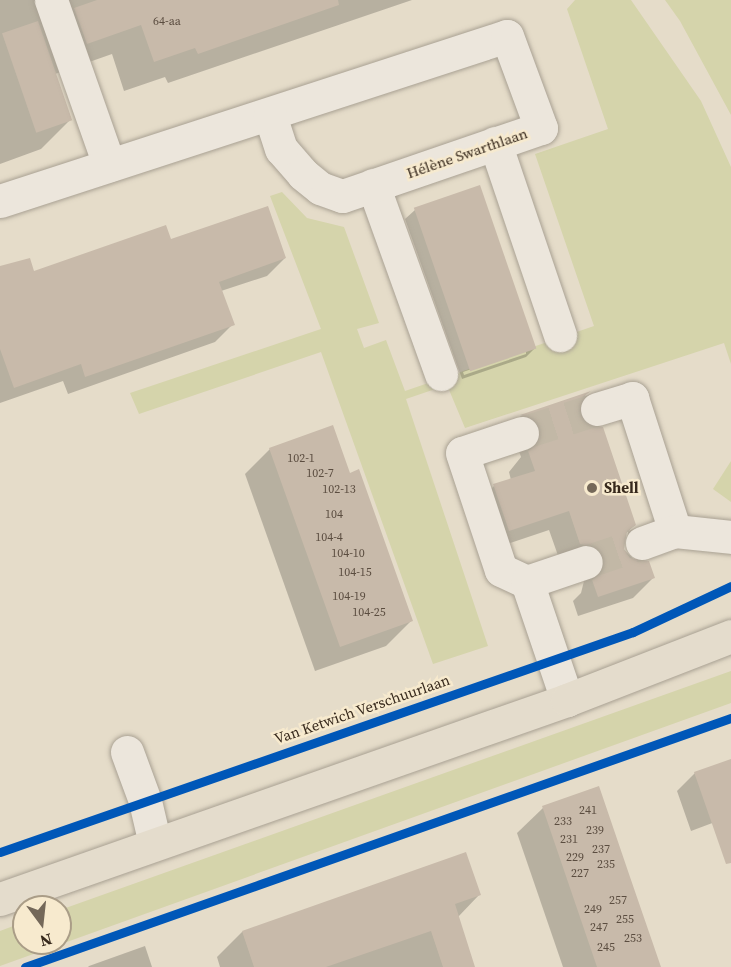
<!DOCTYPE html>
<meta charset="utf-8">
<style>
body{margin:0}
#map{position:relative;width:731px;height:967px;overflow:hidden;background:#e5dcc9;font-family:"Source Serif 4",serif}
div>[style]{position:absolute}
.green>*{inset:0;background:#d5d4ab}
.shadow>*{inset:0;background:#0003}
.building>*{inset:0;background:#c8baaa;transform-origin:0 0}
.minor-tunnel>*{height:33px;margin-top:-16.5px;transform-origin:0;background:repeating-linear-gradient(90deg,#c2b8a6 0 33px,transparent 0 49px)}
.roads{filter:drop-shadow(0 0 2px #a9a193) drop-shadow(0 0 2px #a9a193)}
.minor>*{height:33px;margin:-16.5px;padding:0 16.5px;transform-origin:16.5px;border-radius:16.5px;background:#ece6dc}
.major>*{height:33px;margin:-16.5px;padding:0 16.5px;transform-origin:16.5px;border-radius:16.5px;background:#e4dccc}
.cycleway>*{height:9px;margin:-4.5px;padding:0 4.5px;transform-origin:4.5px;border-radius:4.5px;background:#0057b8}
.dots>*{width:16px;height:16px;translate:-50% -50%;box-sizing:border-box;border:3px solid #f7eace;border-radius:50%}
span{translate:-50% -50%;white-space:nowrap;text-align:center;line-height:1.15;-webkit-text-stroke:5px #f7eace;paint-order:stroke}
.number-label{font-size:12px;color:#5b4d40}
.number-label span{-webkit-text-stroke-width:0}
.street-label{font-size:15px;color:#37291c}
.poi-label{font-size:15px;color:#37291c;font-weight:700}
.left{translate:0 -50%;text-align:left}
.north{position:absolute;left:12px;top:895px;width:60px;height:60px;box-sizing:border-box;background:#f7eace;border:2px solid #aa9d87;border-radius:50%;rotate:165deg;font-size:16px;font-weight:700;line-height:24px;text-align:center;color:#37291c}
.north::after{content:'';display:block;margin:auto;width:21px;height:27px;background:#746859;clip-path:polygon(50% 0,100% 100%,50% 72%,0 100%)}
</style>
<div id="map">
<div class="green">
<div style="clip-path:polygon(575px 0,631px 0,701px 101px,731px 167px,731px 364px,724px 343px,465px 428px,447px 385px,406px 399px,488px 646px,433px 664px,321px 352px,139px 414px,130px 393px,321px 329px,270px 196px,282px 192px,307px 218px,344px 227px,379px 323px,357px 329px,364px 348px,386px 340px,405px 391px,594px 326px,535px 154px,608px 129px,567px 9px)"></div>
<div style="clip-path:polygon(665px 0,731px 0,731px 115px,680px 21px)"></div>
<div style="clip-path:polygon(731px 461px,731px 502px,713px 489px)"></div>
<div style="clip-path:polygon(731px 671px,731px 703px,0 966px,0 931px,24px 922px,24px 943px,60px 943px,60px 910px)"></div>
</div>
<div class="shadow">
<div style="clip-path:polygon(0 0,412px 0,168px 83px,165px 77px,124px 91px,112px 54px,55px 74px,71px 119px,41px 149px,0 164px)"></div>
<div style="clip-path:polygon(evenodd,415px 210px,535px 348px,526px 357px,462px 379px,405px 219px,415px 210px,526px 350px,526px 354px,464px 375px,463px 372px,526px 350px)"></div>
<div style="clip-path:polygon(170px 241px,285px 258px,267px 276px,221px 291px,233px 324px,215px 342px,68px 394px,63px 381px,0 403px,0 269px,33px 273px)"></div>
<div style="clip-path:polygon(586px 394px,577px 414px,635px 525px,625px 534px,623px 549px,653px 578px,633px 598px,578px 616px,573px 601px,581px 593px,585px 577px,561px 564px,549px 530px,489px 550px,474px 506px,494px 486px,511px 480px,509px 472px,521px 457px,515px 439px,502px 435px,521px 416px)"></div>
<div style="clip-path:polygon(270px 449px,349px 475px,411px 621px,386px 646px,315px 671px,245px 474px)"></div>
<div style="clip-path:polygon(731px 761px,731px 836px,715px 822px,691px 831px,677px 791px,695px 773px)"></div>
<div style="clip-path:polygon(543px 808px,660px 967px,563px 967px,517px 833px)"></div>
<div style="clip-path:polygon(479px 895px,458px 917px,473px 967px,220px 967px,217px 957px,242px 932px)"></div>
<div style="clip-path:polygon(145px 946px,152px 967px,88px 967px,89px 966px)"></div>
</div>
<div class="building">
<div style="clip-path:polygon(97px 0,338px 0,339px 5px,198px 54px,195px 48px,154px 62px,141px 25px,87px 44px,74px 8px)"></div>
<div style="left:38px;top:21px;width:105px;height:38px;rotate:71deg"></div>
<div style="left:480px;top:185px;width:173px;height:70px;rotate:71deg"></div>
<div style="clip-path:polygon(268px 206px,286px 258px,219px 282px,235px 325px,85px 377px,81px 364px,14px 388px,0 349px,0 266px,30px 258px,34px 271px,166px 225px,171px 239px)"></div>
<div style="clip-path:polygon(591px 391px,583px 397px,579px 414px,585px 423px,603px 427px,636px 525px,627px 531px,624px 549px,630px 558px,649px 561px,655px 578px,598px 597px,592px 580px,600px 574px,604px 557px,598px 548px,580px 544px,569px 511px,509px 531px,493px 484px,535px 471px,528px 451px,536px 445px,540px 428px,534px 419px,520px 415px)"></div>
<div style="clip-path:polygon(333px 425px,350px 473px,359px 469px,413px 621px,340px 647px,269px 448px)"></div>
<div style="clip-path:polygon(731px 759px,731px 863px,726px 864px,694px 772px)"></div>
<div style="clip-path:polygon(599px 786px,630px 877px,661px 967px,597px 967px,542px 806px)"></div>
<div style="clip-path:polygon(466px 852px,481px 895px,455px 904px,475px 967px,443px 967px,431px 931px,326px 967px,254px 967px,242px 931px)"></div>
</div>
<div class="minor-tunnel">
<div style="left:522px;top:433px;width:79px;rotate:-17.7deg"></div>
<div style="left:586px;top:562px;width:59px;rotate:-18.7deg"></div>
</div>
<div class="roads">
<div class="minor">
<div style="left:51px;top:0;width:175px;rotate:70.6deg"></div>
<div style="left:495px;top:143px;width:203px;rotate:71.3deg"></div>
<div style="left:373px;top:185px;width:201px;rotate:70.2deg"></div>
<div style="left:0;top:201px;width:533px;rotate:-18.03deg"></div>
<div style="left:507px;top:36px;width:98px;rotate:69.7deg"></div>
<div style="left:541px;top:128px;width:210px;rotate:161.1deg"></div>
<div style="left:342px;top:196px;width:23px;rotate:-160deg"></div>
<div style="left:320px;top:188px;width:22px;rotate:-141deg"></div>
<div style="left:303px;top:174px;width:33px;rotate:-131deg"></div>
<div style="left:281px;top:149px;width:36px;rotate:-108deg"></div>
<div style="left:597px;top:409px;width:37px;rotate:-17deg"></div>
<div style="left:632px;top:398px;width:140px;rotate:72.1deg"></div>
<div style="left:522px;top:433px;width:63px;rotate:161.6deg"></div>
<div style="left:462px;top:453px;width:123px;rotate:71.6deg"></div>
<div style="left:501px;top:570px;width:29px;rotate:25deg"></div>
<div style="left:642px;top:543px;width:35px;rotate:-20deg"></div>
<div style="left:675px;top:531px;width:56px;rotate:6.1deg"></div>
<div style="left:567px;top:700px;width:125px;rotate:-108.7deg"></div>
<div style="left:527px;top:582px;width:62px;rotate:-18.7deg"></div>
<div style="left:127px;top:752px;width:52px;rotate:69.8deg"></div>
<div style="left:145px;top:801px;width:44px;rotate:76.9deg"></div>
</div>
<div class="major">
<div style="left:0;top:899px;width:601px;rotate:-19.34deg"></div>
<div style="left:567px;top:700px;width:176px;rotate:-21.3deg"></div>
</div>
</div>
<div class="cycleway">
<div style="left:0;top:852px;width:670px;rotate:-19.16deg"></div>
<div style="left:633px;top:632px;width:108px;rotate:-25.1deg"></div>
<div style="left:25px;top:967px;width:749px;rotate:-19.43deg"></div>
</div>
<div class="dots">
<div style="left:592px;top:488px;background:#746859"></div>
</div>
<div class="number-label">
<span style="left:167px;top:22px">64-aa</span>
<span style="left:301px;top:459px">102-1</span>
<span style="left:320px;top:474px">102-7</span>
<span style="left:339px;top:490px">102-13</span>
<span style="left:334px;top:515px">104</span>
<span style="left:329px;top:538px">104-4</span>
<span style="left:348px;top:554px">104-10</span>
<span style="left:355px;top:573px">104-15</span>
<span style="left:349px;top:597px">104-19</span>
<span style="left:369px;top:613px">104-25</span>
<span style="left:588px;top:811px">241</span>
<span style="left:563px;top:822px">233</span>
<span style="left:595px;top:831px">239</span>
<span style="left:569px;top:840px">231</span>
<span style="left:601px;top:850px">237</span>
<span style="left:575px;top:858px">229</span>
<span style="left:606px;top:865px">235</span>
<span style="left:580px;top:874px">227</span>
<span style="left:618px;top:901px">257</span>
<span style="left:593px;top:910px">249</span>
<span style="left:625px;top:920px">255</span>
<span style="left:599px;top:928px">247</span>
<span style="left:633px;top:939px">253</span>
<span style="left:606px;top:948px">245</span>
</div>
<div class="street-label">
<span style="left:467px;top:153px;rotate:-19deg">Hélène Swarthlaan</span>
<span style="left:362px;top:709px;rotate:-19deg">Van Ketwich Verschuurlaan</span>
</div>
<div class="poi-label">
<span class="left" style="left:604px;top:488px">Shell</span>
</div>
<div class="north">N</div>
</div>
